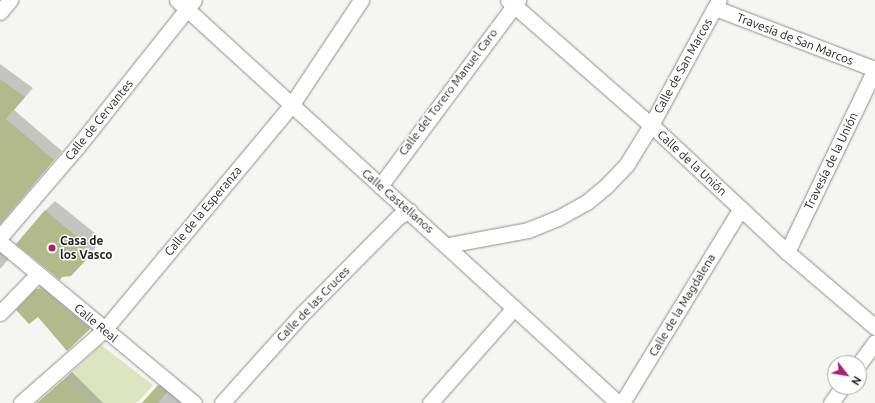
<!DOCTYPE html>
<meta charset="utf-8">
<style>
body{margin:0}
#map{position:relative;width:875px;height:403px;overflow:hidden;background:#f5f5f2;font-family:Ubuntu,sans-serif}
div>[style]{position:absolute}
.green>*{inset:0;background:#dde4c0}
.shadow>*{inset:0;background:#0003}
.building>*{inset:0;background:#b2ba8c}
.roads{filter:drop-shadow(0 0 1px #8c8d89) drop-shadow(0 0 1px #8c8d89)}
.minor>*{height:15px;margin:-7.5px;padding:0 7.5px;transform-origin:7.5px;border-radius:7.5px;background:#fff}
.dots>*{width:11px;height:11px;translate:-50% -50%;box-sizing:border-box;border:2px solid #fff;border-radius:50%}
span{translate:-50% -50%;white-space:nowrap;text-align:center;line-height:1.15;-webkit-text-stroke:3px #fff;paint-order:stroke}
.street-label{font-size:12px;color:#1d1d1c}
.poi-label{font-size:12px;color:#1d1d1c;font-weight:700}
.left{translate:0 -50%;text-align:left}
.north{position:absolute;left:827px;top:355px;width:40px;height:40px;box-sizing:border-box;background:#fff;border:1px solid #a5a5a4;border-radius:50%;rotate:121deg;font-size:11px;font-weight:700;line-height:16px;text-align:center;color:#1d1d1c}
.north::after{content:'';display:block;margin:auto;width:14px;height:18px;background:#a8246f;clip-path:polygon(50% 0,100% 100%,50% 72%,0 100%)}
</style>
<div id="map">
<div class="green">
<div style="clip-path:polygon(101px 345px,153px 385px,137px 403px,87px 403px,63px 380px)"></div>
</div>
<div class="shadow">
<div style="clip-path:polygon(0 64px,33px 88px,14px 110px,62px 151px,0 225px)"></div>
<div style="clip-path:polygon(55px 201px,96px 234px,90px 242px,96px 247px,81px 265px,45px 211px)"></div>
<div style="clip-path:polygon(0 237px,16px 251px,0 269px)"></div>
<div style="clip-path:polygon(45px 282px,97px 322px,90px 329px,37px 290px)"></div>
<div style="clip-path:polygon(72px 372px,103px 403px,37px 403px,38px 403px)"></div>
<div style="clip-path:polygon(167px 377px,199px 403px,143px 403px)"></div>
</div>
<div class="building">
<div style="clip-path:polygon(0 79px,25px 97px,6px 119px,54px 160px,0 223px)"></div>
<div style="clip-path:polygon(45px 210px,87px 245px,81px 252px,88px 258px,71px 276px,62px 277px,60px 280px,16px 244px)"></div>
<div style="clip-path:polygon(36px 289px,42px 289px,90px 329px,67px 351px,38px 317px,29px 324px,16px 310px)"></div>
<div style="clip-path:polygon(63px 380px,87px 403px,37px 403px)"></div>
<div style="clip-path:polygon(158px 385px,167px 392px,158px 403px,142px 403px)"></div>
</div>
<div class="roads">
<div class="minor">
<div style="left:177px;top:0;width:597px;rotate:42.42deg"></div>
<div style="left:508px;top:0;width:203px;rotate:41.2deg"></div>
<div style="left:661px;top:134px;width:173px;rotate:43.1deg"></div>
<div style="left:787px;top:252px;width:116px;rotate:40.4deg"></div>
<div style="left:715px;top:8px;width:171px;rotate:20.9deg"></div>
<div style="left:0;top:12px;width:16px;rotate:-50deg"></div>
<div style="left:380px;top:186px;width:232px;rotate:-53.4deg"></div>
<div style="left:0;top:237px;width:120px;rotate:-49.4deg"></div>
<div style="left:78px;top:146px;width:186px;rotate:-51.5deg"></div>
<div style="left:0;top:242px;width:252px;rotate:39.7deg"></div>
<div style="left:448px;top:245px;width:81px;rotate:-10.6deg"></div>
<div style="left:528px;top:230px;width:32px;rotate:-22deg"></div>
<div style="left:558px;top:218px;width:33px;rotate:-29deg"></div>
<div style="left:587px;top:202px;width:25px;rotate:-40deg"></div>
<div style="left:606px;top:186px;width:30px;rotate:-46deg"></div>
<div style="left:627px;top:164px;width:46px;rotate:-58.4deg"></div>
<div style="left:651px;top:125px;width:142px;rotate:-61.5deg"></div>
<div style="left:787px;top:252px;width:203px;rotate:-64.3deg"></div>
<div style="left:0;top:313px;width:54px;rotate:-45.7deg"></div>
<div style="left:859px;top:364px;width:27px;rotate:-54deg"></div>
<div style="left:21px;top:403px;width:111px;rotate:-41.3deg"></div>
<div style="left:104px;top:330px;width:294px;rotate:-50.2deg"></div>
<div style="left:292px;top:104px;width:125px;rotate:-56.4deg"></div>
<div style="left:222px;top:403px;width:118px;rotate:-48.1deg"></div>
<div style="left:301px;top:315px;width:138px;rotate:-45.3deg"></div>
<div style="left:398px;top:217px;width:13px;rotate:-29deg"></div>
<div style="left:430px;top:403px;width:127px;rotate:-48.5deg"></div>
<div style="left:622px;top:403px;width:228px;rotate:-58.6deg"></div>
<div style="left:831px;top:403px;width:19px;rotate:-55deg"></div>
</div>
</div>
<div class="dots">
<div style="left:52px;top:248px;background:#a8246f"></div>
</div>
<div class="street-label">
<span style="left:795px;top:39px;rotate:21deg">Travesía de San Marcos</span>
<span style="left:683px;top:66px;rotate:-61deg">Calle de San Marcos</span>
<span style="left:448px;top:92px;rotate:-53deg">Calle del Torero Manuel Caro</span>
<span style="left:99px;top:120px;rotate:-51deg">Calle de Cervantes</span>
<span style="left:831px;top:161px;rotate:-64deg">Travesía de la Unión</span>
<span style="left:692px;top:163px;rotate:43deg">Calle de la Unión</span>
<span style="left:398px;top:201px;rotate:41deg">Calle Castellanos</span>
<span style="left:203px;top:211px;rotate:-50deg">Calle de la Esperanza</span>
<span style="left:313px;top:304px;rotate:-46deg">Calle de las Cruces</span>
<span style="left:682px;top:305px;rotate:-59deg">Calle de la Magdalena</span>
<span style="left:96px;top:323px;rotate:40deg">Calle Real</span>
</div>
<div class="poi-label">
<span class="left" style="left:60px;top:248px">Casa de<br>los Vasco</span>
</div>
<div class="north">N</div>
</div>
